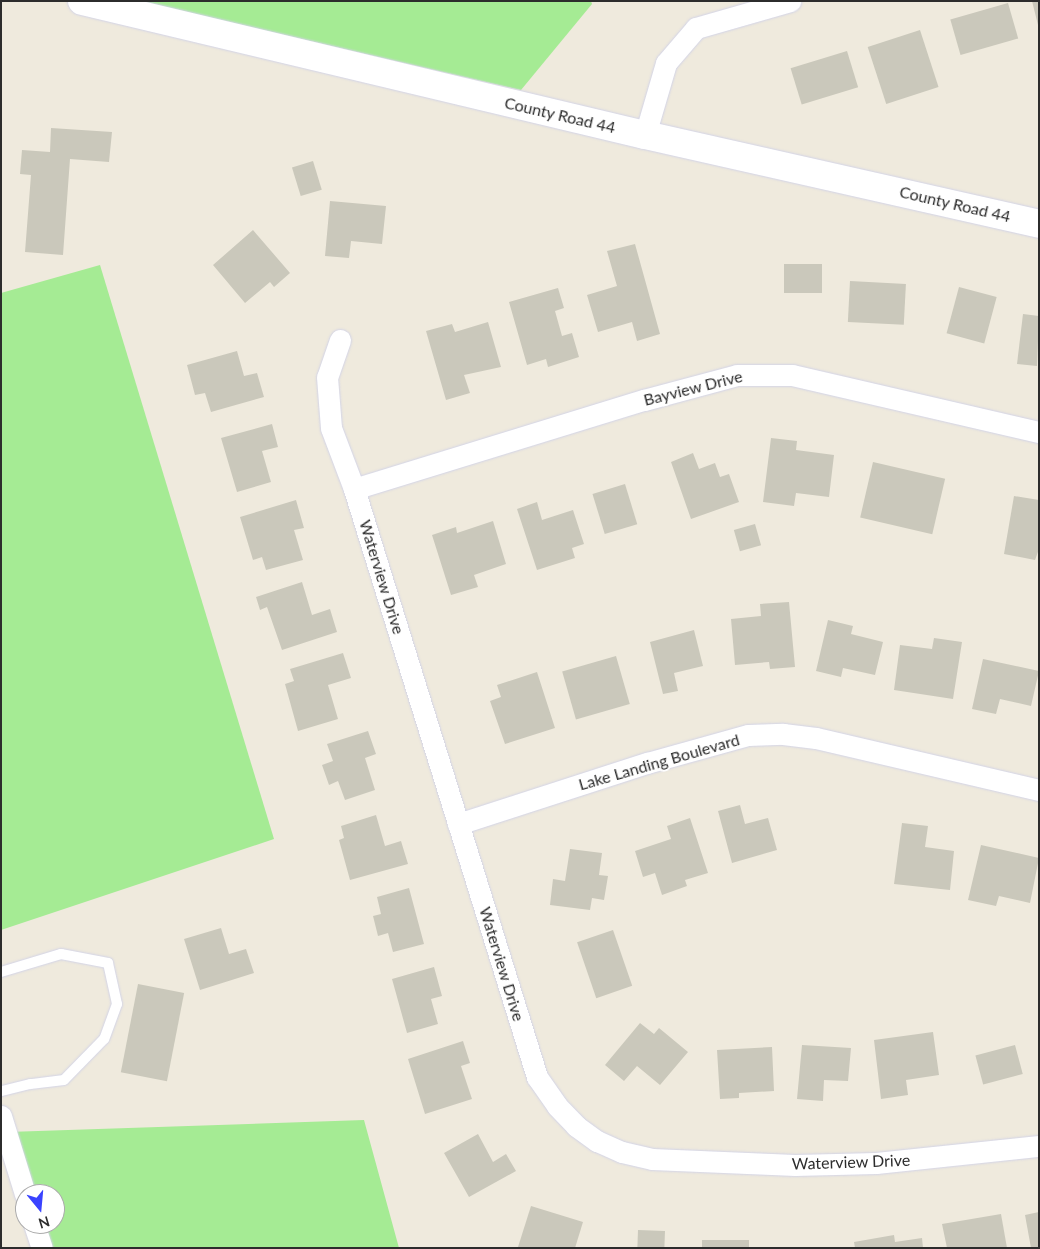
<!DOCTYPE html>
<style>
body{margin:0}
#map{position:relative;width:1040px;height:1249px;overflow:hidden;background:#efeadd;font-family:Lato,sans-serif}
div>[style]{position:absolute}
.green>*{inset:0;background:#a5eb94}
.building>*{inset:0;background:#cac8bb;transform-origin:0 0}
.roads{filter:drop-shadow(0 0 1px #d2d3e6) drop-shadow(0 0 1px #d2d3e6)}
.lane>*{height:10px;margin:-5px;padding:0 5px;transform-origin:5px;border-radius:5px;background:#fff}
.street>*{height:21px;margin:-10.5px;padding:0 10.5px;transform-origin:10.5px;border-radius:10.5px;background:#fff}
.secondary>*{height:28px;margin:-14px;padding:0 14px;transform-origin:14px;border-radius:14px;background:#fff}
span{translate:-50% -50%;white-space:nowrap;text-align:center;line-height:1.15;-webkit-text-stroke:4px #fff;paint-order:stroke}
.street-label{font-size:16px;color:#2c2c2c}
.frame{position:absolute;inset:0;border:2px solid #2c2c2c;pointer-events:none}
.north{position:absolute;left:15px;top:1184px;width:50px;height:50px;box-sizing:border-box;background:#fff;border:1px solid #ababab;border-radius:50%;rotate:163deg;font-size:14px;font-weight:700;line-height:20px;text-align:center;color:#2c2c2c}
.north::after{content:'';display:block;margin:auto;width:18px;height:22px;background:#3a43ff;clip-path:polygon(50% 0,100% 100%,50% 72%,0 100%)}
</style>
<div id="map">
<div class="green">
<div style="clip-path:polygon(137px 1px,591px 1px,592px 4px,521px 90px)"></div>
<div style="clip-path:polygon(100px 265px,274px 839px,1px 930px,1px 293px)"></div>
<div style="clip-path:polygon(364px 1120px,399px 1248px,45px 1248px,37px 1224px,55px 1224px,55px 1194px,28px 1194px,8px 1132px)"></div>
</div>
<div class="building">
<div style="clip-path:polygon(1032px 1px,1039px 1px,1039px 25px,1038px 25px)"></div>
<div style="left:1008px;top:3px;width:37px;height:60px;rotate:74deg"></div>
<div style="left:920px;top:30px;width:60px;height:55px;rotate:72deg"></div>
<div style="left:847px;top:51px;width:38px;height:59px;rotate:73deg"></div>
<div style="clip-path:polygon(51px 128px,112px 132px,109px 162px,70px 159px,63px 255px,25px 252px,31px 175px,20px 174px,22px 150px,50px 152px)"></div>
<div style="left:313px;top:161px;width:30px;height:22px;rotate:73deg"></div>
<div style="clip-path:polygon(330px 201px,386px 206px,382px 244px,351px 241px,349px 258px,325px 256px)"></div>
<div style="clip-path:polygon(253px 230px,290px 273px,274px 287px,270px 282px,245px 303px,213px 265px)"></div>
<div style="clip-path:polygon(635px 244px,660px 334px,637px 341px,632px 322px,598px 332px,587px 295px,617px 286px,607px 251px)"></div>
<div style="left:784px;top:264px;width:38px;height:29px"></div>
<div style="left:850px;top:281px;width:56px;height:41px;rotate:3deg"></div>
<div style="left:959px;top:287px;width:39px;height:48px;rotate:15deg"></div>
<div style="clip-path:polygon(558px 288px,564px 308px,555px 311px,562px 336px,572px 333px,579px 357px,548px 367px,546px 359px,527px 365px,509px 302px)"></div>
<div style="clip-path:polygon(1023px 314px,1039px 316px,1037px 366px,1017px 364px)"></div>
<div style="clip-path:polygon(488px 322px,501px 367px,464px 375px,470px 393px,446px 400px,426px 331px,452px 324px,455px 332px)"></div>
<div style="clip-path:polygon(237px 351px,244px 376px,257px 373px,264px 397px,211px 412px,205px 393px,195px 395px,187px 365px)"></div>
<div style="clip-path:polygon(272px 424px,278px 447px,262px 451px,271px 482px,237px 492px,221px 438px)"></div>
<div style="clip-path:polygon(771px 438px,797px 441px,796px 450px,834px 455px,829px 497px,796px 493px,794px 506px,763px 502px)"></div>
<div style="clip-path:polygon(693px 453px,699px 469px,715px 463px,720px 477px,729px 474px,739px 502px,691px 519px,671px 462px)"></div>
<div style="left:873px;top:462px;width:74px;height:57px;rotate:13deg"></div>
<div style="left:625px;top:484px;width:42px;height:34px;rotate:73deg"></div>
<div style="clip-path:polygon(1014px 496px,1039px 500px,1039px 549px,1035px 560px,1004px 554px)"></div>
<div style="clip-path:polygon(296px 500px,304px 528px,294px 530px,303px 560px,266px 570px,262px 557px,253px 560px,240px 517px)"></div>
<div style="clip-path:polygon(537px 502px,542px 520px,573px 510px,584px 544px,572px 548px,575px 558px,537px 570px,517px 509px)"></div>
<div style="clip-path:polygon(493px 521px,506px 564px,474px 575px,478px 587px,451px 595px,432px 535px,456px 527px,457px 533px)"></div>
<div style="left:755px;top:524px;width:22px;height:22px;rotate:74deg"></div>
<div style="clip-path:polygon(302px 582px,312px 615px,330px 609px,337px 632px,282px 650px,267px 607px,260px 610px,256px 597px)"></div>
<div style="clip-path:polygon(789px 602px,795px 667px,770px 669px,769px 662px,735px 665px,731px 619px,761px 616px,760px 604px)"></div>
<div style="clip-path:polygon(828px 620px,853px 626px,851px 634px,883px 642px,875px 675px,843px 668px,841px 677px,816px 671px)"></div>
<div style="clip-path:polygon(694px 630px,703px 666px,674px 673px,678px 691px,663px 694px,650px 642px)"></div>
<div style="clip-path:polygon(934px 638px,962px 642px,953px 699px,894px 690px,900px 645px,932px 649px)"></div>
<div style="clip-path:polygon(343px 653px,351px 678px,328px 685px,338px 719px,298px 731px,285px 684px,294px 681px,290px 669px)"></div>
<div style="left:616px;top:656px;width:50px;height:56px;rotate:74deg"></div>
<div style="clip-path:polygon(983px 659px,1039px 671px,1031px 706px,1000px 699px,996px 714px,972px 709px)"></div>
<div style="clip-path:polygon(537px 672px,555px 728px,505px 744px,490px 701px,501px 697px,497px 685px)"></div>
<div style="clip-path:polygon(368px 731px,376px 754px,365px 758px,375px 790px,345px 800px,338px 781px,329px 785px,322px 765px,333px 761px,327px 744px)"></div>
<div style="clip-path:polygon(740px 805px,745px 824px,768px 818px,777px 850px,732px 863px,718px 811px)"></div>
<div style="clip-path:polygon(376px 815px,385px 846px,401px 841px,408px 864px,350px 880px,339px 840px,344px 838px,341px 826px)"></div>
<div style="clip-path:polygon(690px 818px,708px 873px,685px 880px,687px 886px,662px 895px,655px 873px,643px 877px,635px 851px,671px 839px,667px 826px)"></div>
<div style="clip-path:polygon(902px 823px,928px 826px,925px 847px,954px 851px,950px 890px,894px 884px)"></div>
<div style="clip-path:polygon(981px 845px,1039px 858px,1030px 903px,999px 896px,996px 906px,968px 900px)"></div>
<div style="clip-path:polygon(570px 849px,602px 853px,599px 875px,608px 876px,604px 900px,592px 898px,590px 910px,550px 905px,553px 879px,565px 881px)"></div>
<div style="clip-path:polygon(409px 888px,424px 944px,393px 952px,388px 933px,378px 936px,373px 916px,381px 914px,377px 897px)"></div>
<div style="clip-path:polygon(221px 928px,229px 954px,246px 949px,254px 973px,200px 990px,184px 939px)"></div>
<div style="left:613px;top:930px;width:59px;height:38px;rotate:71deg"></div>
<div style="clip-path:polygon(434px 967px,442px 996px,431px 999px,438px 1024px,407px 1033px,392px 979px)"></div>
<div style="left:138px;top:984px;width:47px;height:90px;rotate:11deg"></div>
<div style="clip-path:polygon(640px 1023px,654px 1034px,659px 1028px,688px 1052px,660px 1085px,637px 1066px,624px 1081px,605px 1065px)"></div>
<div style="clip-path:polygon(933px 1032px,939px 1075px,906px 1080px,908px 1095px,881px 1099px,874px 1040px)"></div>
<div style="clip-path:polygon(463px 1041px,470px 1063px,461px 1066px,472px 1099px,425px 1114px,408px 1059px)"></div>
<div style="clip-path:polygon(802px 1045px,851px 1048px,848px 1081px,824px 1080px,823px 1101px,797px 1099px)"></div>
<div style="left:1015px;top:1045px;width:30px;height:41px;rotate:75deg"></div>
<div style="clip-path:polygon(772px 1047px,774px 1091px,739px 1093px,739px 1098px,720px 1099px,717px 1050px)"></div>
<div style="clip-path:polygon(478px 1134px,493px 1162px,506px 1154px,516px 1171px,469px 1197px,444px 1153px)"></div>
<div style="clip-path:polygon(531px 1206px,583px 1222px,575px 1248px,518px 1247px)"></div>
<div style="clip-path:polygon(1039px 1212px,1039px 1248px,1031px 1248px,1025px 1215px)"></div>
<div style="clip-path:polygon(1001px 1214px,1007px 1248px,947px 1248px,942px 1224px)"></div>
<div style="left:638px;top:1230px;width:27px;height:18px;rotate:2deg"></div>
<div style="clip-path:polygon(894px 1235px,895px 1242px,922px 1238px,923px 1248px,855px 1248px,854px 1242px)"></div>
<div style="left:702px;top:1240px;width:47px;height:8px"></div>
</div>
<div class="roads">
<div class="lane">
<div style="left:1px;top:972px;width:63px;rotate:-16.7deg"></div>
<div style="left:61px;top:954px;width:48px;rotate:10.8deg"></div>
<div style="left:108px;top:963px;width:42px;rotate:77.6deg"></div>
<div style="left:117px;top:1004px;width:37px;rotate:110deg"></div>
<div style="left:104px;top:1039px;width:57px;rotate:134.3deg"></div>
<div style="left:64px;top:1080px;width:34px;rotate:173deg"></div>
<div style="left:30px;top:1084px;width:30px;rotate:166deg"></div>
</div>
<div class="street">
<div style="left:645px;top:135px;width:75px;rotate:-73.7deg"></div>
<div style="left:666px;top:63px;width:46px;rotate:-49.4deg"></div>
<div style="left:696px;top:28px;width:98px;rotate:-16deg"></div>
<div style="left:340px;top:340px;width:39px;rotate:109deg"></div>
<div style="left:327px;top:377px;width:51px;rotate:85.5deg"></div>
<div style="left:331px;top:428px;width:65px;rotate:69.3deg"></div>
<div style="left:354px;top:489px;width:616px;rotate:72.71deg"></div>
<div style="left:537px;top:1077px;width:35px;rotate:55deg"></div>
<div style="left:557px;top:1106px;width:28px;rotate:46deg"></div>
<div style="left:576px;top:1126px;width:26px;rotate:36deg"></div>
<div style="left:597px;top:1141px;width:27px;rotate:24deg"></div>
<div style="left:622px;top:1152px;width:31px;rotate:13deg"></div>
<div style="left:652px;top:1159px;width:143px;rotate:2.4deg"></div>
<div style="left:795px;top:1165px;width:81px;rotate:-1.4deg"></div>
<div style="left:876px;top:1163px;width:164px;rotate:-6deg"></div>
<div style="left:354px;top:489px;width:303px;rotate:-17.1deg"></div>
<div style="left:644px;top:400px;width:96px;rotate:-15deg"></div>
<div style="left:737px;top:375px;width:55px"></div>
<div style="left:792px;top:375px;width:253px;rotate:13deg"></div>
<div style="left:458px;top:824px;width:199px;rotate:-17.9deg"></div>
<div style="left:647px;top:763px;width:105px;rotate:-15.5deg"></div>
<div style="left:748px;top:735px;width:35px;rotate:-2deg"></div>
<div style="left:783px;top:734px;width:33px;rotate:7deg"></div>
<div style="left:816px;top:738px;width:229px;rotate:13.1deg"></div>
<div style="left:1px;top:1116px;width:82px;rotate:72.9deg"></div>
<div style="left:34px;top:1224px;width:25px;rotate:72deg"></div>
</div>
<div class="secondary">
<div style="left:82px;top:1px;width:579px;rotate:13.39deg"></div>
<div style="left:645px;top:135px;width:404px;rotate:12.7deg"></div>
</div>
</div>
<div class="street-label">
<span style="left:560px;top:115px;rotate:13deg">County Road 44</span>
<span style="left:955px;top:204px;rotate:13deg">County Road 44</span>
<span style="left:693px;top:388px;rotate:-14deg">Bayview Drive</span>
<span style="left:382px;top:577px;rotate:73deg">Waterview Drive</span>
<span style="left:659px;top:762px;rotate:-16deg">Lake Landing Boulevard</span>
<span style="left:502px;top:964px;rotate:73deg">Waterview Drive</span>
<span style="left:851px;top:1162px;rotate:-2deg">Waterview Drive</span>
</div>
<div class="frame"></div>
<div class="north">N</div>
</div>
